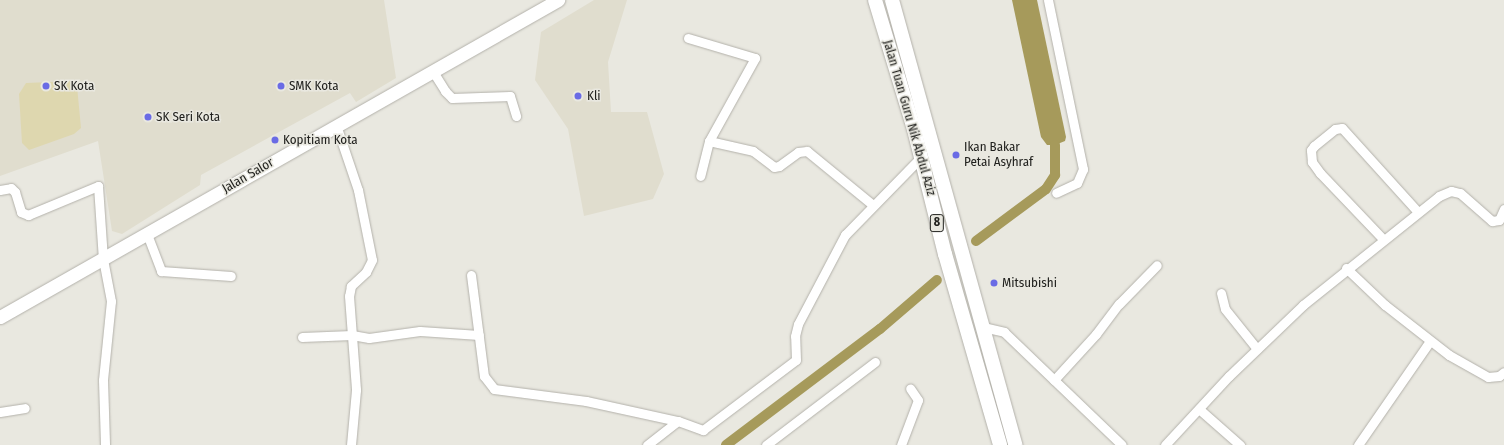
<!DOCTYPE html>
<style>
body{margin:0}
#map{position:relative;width:1504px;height:445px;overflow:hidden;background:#e9e8e0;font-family:"Fira Sans Condensed",sans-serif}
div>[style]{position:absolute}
.built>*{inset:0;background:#e0ddce}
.green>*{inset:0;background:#ded7af}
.water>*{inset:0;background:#a69a5b}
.canal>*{height:10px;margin:-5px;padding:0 5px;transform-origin:5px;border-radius:5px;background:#a69a5b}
.roads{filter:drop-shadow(0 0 1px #b3b1aa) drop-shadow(0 0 1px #b3b1aa)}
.street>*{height:9px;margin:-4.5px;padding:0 4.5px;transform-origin:4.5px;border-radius:4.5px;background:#fff}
.secondary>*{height:13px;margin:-6.5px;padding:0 6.5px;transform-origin:6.5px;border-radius:6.5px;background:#fff}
.primary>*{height:14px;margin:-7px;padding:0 7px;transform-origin:7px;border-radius:7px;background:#fff}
.dots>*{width:11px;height:11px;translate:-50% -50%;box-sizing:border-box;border:2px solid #e9e8e0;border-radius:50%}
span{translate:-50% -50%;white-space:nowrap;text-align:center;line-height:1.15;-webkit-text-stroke:3px #e9e8e0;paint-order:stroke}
.shield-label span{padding:1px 3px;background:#e9e8e0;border:1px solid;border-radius:3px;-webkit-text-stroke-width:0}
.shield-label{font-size:12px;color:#21211e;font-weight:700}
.poi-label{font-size:13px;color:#21211e}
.left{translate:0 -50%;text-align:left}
.street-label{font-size:13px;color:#21211e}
</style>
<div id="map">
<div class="built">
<div style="clip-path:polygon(0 0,384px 0,396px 78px,356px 102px,350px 93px,201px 175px,200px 185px,122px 234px,112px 231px,98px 141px,0 176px)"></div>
<div style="clip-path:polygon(594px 0,627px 0,608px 62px,611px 112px,647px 112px,664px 174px,653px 199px,584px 216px,568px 129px,535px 80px,541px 32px)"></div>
</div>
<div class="green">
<div style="clip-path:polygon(73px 81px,77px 86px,81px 128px,74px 134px,29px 150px,22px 143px,19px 94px,26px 83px)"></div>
</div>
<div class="water">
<div style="clip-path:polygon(1012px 0,1037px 0,1066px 137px,1065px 141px,1055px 145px,1047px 145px,1041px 137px)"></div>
</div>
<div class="canal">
<div style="left:976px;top:241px;width:87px;rotate:-36.6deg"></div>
<div style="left:1046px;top:189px;width:17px;rotate:-57deg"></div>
<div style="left:1055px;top:175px;width:30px;rotate:-90deg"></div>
<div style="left:726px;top:445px;width:193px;rotate:-37deg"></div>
<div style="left:880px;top:329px;width:75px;rotate:-40.7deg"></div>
</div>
<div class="roads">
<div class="street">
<div style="left:1048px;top:0;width:173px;rotate:78.3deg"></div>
<div style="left:1083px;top:169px;width:15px;rotate:113deg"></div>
<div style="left:1077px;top:183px;width:23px;rotate:155deg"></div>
<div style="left:688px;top:38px;width:70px;rotate:16.6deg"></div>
<div style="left:755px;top:58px;width:95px;rotate:119deg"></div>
<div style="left:709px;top:141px;width:36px;rotate:104deg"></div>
<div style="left:432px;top:70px;width:25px;rotate:58deg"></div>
<div style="left:445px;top:91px;width:10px;rotate:45deg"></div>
<div style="left:452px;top:98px;width:58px;rotate:-2deg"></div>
<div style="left:510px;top:96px;width:21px;rotate:73deg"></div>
<div style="left:336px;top:125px;width:69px;rotate:71.3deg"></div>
<div style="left:358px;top:190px;width:71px;rotate:78.7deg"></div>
<div style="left:372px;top:260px;width:13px;rotate:117deg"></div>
<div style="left:366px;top:272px;width:21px;rotate:137deg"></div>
<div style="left:351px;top:286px;width:10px;rotate:101deg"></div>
<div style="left:349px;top:296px;width:94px;rotate:85.7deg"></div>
<div style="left:356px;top:390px;width:55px;rotate:95.2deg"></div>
<div style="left:709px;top:141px;width:45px;rotate:12.8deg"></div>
<div style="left:753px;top:151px;width:26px;rotate:37deg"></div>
<div style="left:774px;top:167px;width:5px;rotate:-11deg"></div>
<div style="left:779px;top:166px;width:24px;rotate:-36deg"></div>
<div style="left:798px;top:152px;width:9px;rotate:-6deg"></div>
<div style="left:807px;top:151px;width:85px;rotate:39.3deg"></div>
<div style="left:0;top:190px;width:11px;rotate:-10deg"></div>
<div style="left:11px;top:188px;width:6px;rotate:45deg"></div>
<div style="left:15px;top:192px;width:21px;rotate:73deg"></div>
<div style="left:21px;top:212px;width:8px;rotate:23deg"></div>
<div style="left:28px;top:215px;width:76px;rotate:-22.5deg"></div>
<div style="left:98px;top:186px;width:73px;rotate:86.1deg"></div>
<div style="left:103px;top:259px;width:43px;rotate:79.2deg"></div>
<div style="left:111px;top:301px;width:79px;rotate:95.8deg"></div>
<div style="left:103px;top:380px;width:65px;rotate:88.2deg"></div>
<div style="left:147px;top:234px;width:40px;rotate:69deg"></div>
<div style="left:161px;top:271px;width:70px;rotate:4.1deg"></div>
<div style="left:1383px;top:239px;width:91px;rotate:-133.7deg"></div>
<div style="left:1320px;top:173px;width:14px;rotate:-126deg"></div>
<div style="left:1312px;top:162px;width:12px;rotate:-95deg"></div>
<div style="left:1311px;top:150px;width:5px;rotate:-53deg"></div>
<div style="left:1314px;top:146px;width:27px;rotate:-39deg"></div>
<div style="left:1335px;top:129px;width:7px;rotate:-8deg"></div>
<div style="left:1342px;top:128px;width:113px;rotate:47.9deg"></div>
<div style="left:1346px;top:268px;width:54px;rotate:43.5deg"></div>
<div style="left:1385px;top:305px;width:81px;rotate:38deg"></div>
<div style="left:1449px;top:355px;width:45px;rotate:29.4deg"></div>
<div style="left:1488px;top:377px;width:11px;rotate:-5deg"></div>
<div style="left:1499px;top:376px;width:6px;rotate:-39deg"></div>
<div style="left:471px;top:275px;width:102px;rotate:82.7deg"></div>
<div style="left:484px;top:376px;width:16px;rotate:52deg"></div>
<div style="left:494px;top:389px;width:93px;rotate:7.4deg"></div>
<div style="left:586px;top:401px;width:94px;rotate:12.3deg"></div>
<div style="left:678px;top:421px;width:27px;rotate:20deg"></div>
<div style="left:703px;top:430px;width:116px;rotate:-37deg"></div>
<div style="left:796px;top:360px;width:24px;rotate:-92deg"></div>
<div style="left:795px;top:336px;width:12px;rotate:-76deg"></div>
<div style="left:798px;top:324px;width:101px;rotate:-62.2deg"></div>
<div style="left:845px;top:235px;width:109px;rotate:-45.7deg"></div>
<div style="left:1221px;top:293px;width:16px;rotate:76deg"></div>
<div style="left:1225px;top:309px;width:51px;rotate:51.3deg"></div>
<div style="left:983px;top:327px;width:22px;rotate:13deg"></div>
<div style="left:1004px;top:332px;width:163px;rotate:43.8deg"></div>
<div style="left:302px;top:337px;width:50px;rotate:-2.3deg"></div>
<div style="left:352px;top:335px;width:17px;rotate:10deg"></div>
<div style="left:369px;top:338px;width:51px;rotate:-7.8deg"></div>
<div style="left:420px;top:331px;width:59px;rotate:3.9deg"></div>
<div style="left:1054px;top:380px;width:62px;rotate:-47.6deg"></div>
<div style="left:1096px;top:334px;width:38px;rotate:-53deg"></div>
<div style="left:1119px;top:304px;width:54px;rotate:-45.7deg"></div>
<div style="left:1199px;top:409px;width:55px;rotate:41.3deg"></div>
<div style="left:0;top:412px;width:25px;rotate:-9deg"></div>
<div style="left:647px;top:445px;width:39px;rotate:-38deg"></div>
<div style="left:766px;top:445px;width:137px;rotate:-37.3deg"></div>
<div style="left:901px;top:445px;width:48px;rotate:-69.3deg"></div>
<div style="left:918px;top:400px;width:14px;rotate:-124deg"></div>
<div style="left:1165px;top:445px;width:94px;rotate:-47.2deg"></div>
<div style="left:1229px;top:376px;width:103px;rotate:-43.8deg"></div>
<div style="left:1303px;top:305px;width:174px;rotate:-38.7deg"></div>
<div style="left:1439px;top:196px;width:13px;rotate:-23deg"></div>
<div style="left:1451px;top:191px;width:9px;rotate:13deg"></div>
<div style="left:1460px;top:193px;width:43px;rotate:41.2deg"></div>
<div style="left:1492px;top:221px;width:7px;rotate:-8deg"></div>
<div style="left:1499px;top:220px;width:12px;rotate:-66deg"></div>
<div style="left:1358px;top:445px;width:126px;rotate:-55.3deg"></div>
</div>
<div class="secondary">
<div style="left:0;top:317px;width:642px;rotate:-29.6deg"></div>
</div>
<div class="primary">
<div style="left:875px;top:0;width:135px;rotate:73.2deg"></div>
<div style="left:914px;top:129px;width:129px;rotate:76.1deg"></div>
<div style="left:945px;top:254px;width:199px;rotate:73.9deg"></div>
<div style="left:892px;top:0;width:462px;rotate:74.5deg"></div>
</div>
</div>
<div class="dots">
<div style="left:46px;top:86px;background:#6a6be5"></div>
<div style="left:281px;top:86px;background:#6a6be5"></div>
<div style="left:578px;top:96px;background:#6a6be5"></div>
<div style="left:148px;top:117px;background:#6a6be5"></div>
<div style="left:275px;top:140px;background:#6a6be5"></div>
<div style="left:956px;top:155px;background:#6a6be5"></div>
<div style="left:994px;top:283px;background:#6a6be5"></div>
</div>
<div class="shield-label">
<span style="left:937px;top:223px">8</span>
</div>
<div class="poi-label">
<span class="left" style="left:54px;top:86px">SK Kota</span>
<span class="left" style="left:289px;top:86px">SMK Kota</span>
<span class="left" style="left:587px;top:96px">Kli</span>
<span class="left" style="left:156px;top:117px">SK Seri Kota</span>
<span class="left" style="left:283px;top:140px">Kopitiam Kota</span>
<span class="left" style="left:964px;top:155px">Ikan Bakar<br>Petai Asyhraf</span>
<span class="left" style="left:1002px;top:283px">Mitsubishi</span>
</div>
<div class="street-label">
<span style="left:909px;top:118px;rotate:74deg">Jalan Tuan Guru Nik Abdul Aziz</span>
<span style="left:248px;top:176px;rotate:-30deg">Jalan Salor</span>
</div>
</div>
